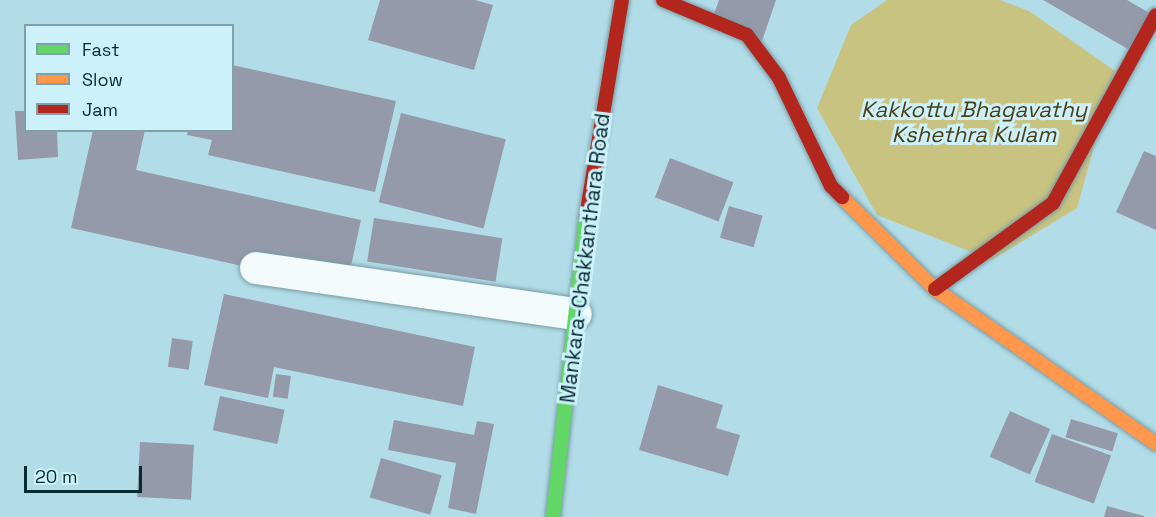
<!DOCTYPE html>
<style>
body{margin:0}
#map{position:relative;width:1156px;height:517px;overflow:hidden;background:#b2dde8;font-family:"Space Grotesk",sans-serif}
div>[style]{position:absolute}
.water>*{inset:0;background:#c8c381}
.building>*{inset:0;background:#959aaa;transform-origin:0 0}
.roads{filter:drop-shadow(0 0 2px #799ca4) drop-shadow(0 0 2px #799ca4)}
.street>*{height:32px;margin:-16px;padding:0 16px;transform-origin:16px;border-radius:16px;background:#f3fafc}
.fast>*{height:14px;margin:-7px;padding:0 7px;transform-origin:7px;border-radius:7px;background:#63d668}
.slow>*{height:14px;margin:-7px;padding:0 7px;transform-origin:7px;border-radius:7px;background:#ff974d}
.jam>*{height:14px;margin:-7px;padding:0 7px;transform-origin:7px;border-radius:7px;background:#b3261e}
span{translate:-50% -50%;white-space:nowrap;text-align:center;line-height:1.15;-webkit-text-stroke:6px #ccf1fa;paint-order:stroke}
.street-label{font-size:21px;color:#082a32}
.water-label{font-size:22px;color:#4a3f15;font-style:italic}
.legend{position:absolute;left:24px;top:24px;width:210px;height:108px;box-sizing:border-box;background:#ccf1fa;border:2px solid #7ea1aa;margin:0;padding:8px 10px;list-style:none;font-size:18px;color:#082a32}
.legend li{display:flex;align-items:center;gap:12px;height:30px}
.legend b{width:30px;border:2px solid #7ea1aa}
.scale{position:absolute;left:24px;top:466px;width:118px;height:27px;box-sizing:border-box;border:3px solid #082a32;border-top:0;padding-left:8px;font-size:18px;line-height:21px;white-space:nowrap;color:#082a32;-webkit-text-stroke:4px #ccf1fa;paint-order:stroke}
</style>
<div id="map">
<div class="water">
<div style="clip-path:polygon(887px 0,1000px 0,1029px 11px,1115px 71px,1077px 208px,992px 260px,877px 215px,817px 108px,851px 25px)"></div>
</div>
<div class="building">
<div style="clip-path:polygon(380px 0,475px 0,493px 5px,474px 70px,368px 40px)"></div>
<div style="clip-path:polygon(719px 0,776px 0,762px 41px,711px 23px)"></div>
<div style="clip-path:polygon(1043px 0,1127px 0,1153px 15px,1133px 52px)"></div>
<div style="clip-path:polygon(232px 65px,396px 101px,375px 192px,208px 155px,212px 140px,187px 135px,188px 130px,232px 130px)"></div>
<div style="clip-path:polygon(15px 111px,26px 111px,26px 130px,57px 130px,58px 157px,18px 160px)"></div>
<div style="left:401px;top:113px;width:108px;height:92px;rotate:14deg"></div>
<div style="clip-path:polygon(93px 130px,145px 130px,136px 170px,361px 220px,346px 289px,71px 228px)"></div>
<div style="clip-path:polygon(1144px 151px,1156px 156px,1156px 230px,1116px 212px)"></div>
<div style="left:670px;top:158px;width:68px;height:42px;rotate:21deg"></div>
<div style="left:729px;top:206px;width:35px;height:33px;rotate:16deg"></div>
<div style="left:374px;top:218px;width:130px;height:44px;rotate:9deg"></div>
<div style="clip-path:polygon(224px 294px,475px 347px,463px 406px,274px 367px,268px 398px,204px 385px)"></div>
<div style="left:172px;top:338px;width:21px;height:29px;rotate:8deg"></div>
<div style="left:276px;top:374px;width:15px;height:23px;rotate:8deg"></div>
<div style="clip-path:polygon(658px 385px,723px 405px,716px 428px,740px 435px,728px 476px,639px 450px)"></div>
<div style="left:220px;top:396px;width:66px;height:35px;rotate:12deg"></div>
<div style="left:1010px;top:411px;width:44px;height:50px;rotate:24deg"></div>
<div style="left:1071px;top:419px;width:49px;height:19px;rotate:17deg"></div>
<div style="clip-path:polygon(394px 420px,474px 435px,477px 421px,494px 424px,476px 514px,448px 508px,456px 463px,388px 450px)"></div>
<div style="left:1052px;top:434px;width:63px;height:51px;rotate:20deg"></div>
<div style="left:140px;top:442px;width:54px;height:55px;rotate:3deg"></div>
<div style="left:381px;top:458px;width:63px;height:41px;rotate:16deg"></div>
<div style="clip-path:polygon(1107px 506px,1144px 516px,1144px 517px,1104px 517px)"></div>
</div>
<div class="roads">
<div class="street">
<div style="left:256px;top:268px;width:323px;rotate:8.2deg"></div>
</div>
<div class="fast">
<div style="left:553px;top:517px;width:302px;rotate:-83.7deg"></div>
</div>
<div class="slow">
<div style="left:842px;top:197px;width:131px;rotate:44.7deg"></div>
<div style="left:935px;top:289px;width:270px;rotate:35deg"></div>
</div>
<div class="jam">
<div style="left:663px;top:0;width:91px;rotate:22.6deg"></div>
<div style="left:747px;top:35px;width:54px;rotate:53.3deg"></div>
<div style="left:779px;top:78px;width:120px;rotate:64.3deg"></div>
<div style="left:831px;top:186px;width:16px;rotate:45deg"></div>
<div style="left:586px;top:217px;width:220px;rotate:-80.6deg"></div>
<div style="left:935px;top:289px;width:146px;rotate:-36.1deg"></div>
<div style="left:1053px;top:203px;width:214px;rotate:-61.3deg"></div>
</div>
</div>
<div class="street-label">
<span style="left:585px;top:258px;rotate:-83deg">Mankara-Chakkanthara Road</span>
</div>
<div class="water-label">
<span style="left:974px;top:122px">Kakkottu Bhagavathy<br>Kshethra Kulam</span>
</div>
<ul class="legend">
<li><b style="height:8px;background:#63d668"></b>Fast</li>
<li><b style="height:8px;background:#ff974d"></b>Slow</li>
<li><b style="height:8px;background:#b3261e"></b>Jam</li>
</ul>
<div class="scale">20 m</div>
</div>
